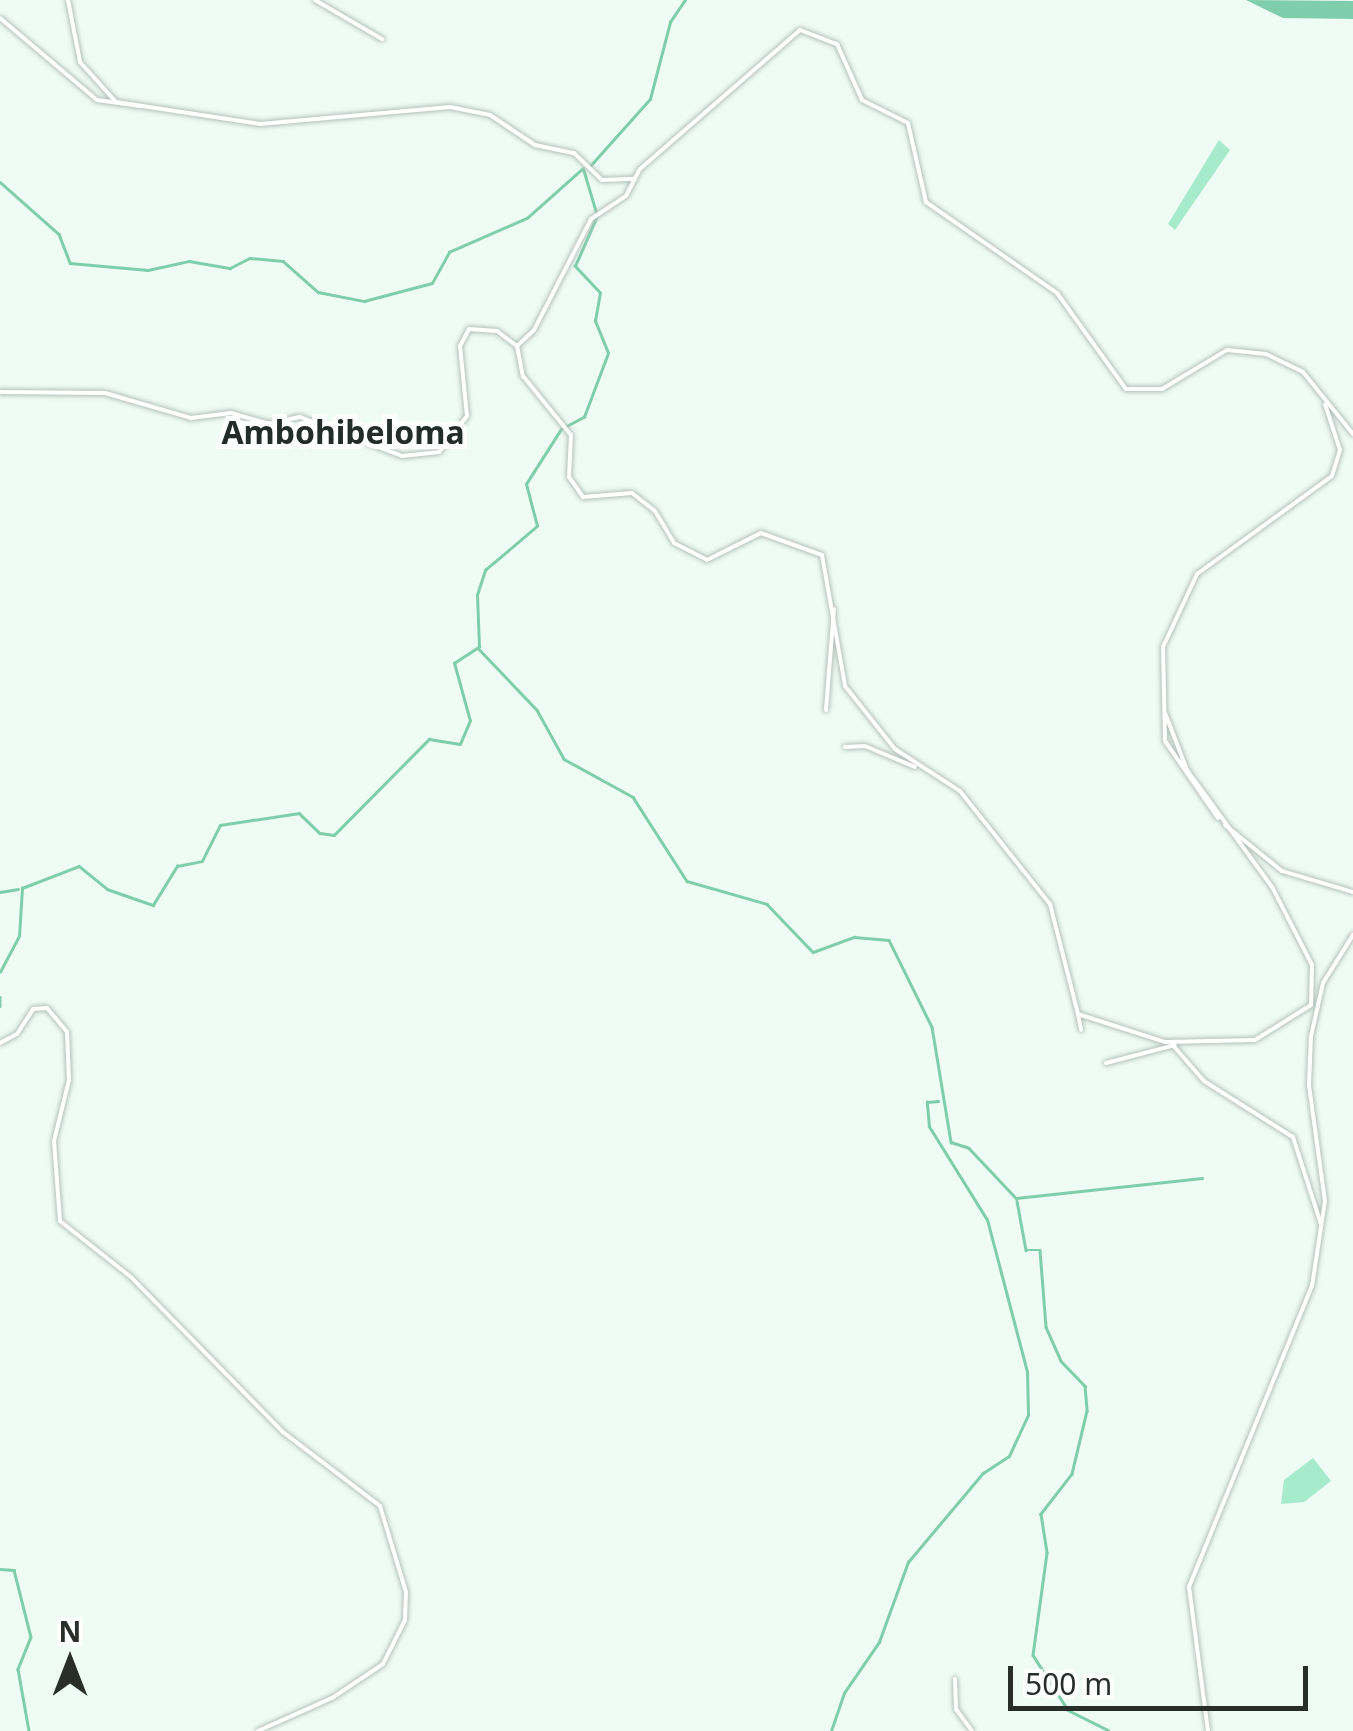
<!DOCTYPE html>
<style>
body{margin:0}
#map{position:relative;width:1353px;height:1731px;overflow:hidden;background:#effbf5;font-family:"Noto Sans",sans-serif}
div>[style]{position:absolute}
.green>*{inset:0;background:#a6ebcb}
.water>*{inset:0;background:#7fceab}
.stream>*{height:2.5px;margin:-1.25px;padding:0 1.25px;transform-origin:1.25px;border-radius:1.25px;background:#7fceab}
.roads{filter:drop-shadow(0 0 2px #b5c1bb) drop-shadow(0 0 2px #b5c1bb)}
.minor>*{height:4px;margin:-2px;padding:0 2px;transform-origin:2px;border-radius:2px;background:#fff}
span{translate:-50% -50%;white-space:nowrap;text-align:center;line-height:1.15;-webkit-text-stroke:10px #fff;paint-order:stroke}
.quarter-label{font-size:32px;color:#232c28;font-weight:700}
.north{position:absolute;left:20px;top:1611px;width:100px;height:100px;-webkit-text-stroke:8px #fff;paint-order:stroke;rotate:0deg;font-size:28px;font-weight:700;line-height:40px;text-align:center;color:#292e2b}
.north::after{content:'';display:block;margin:auto;width:35px;height:45px;background:#292e2b;clip-path:polygon(50% 0,100% 100%,50% 72%,0 100%)}
.scale{position:absolute;left:1008px;top:1666px;width:300px;height:45px;box-sizing:border-box;border:5px solid #292e2b;border-top:0;padding-left:12px;font-size:30px;line-height:35px;white-space:nowrap;color:#292e2b;-webkit-text-stroke:8px #fff;paint-order:stroke}
</style>
<div id="map">
<div class="green">
<div style="clip-path:polygon(1219px 140px,1230px 150px,1175px 230px,1168px 224px)"></div>
<div style="clip-path:polygon(1313px 1458px,1331px 1481px,1304px 1502px,1281px 1504px,1284px 1480px)"></div>
</div>
<div class="water">
<div style="clip-path:polygon(1246px 0,1353px 1px,1353px 19px,1283px 18px)"></div>
</div>
<div class="stream">
<div style="left:590px;top:166px;width:90px;rotate:-48.2deg"></div>
<div style="left:650px;top:99px;width:80px;rotate:-75.4deg"></div>
<div style="left:670px;top:22px;width:27px;rotate:-56deg"></div>
<div style="left:0;top:182px;width:79px;rotate:41.4deg"></div>
<div style="left:59px;top:234px;width:31px;rotate:69deg"></div>
<div style="left:70px;top:263px;width:78px;rotate:5.1deg"></div>
<div style="left:148px;top:270px;width:42px;rotate:-12.4deg"></div>
<div style="left:189px;top:261px;width:42px;rotate:9.7deg"></div>
<div style="left:230px;top:268px;width:22px;rotate:-27deg"></div>
<div style="left:250px;top:258px;width:33px;rotate:5deg"></div>
<div style="left:283px;top:261px;width:47px;rotate:41.5deg"></div>
<div style="left:318px;top:292px;width:47px;rotate:11.1deg"></div>
<div style="left:364px;top:301px;width:70px;rotate:-14.8deg"></div>
<div style="left:432px;top:283px;width:35px;rotate:-61deg"></div>
<div style="left:449px;top:252px;width:85px;rotate:-23.6deg"></div>
<div style="left:527px;top:218px;width:74px;rotate:-41.7deg"></div>
<div style="left:479px;top:649px;width:84px;rotate:46.4deg"></div>
<div style="left:537px;top:710px;width:56px;rotate:61.1deg"></div>
<div style="left:564px;top:759px;width:79px;rotate:28.8deg"></div>
<div style="left:633px;top:797px;width:100px;rotate:57.3deg"></div>
<div style="left:687px;top:881px;width:83px;rotate:16deg"></div>
<div style="left:767px;top:904px;width:66px;rotate:46.2deg"></div>
<div style="left:813px;top:952px;width:44px;rotate:-20.1deg"></div>
<div style="left:854px;top:937px;width:35px;rotate:5deg"></div>
<div style="left:889px;top:940px;width:97px;rotate:63.7deg"></div>
<div style="left:932px;top:1027px;width:117px;rotate:80.6deg"></div>
<div style="left:951px;top:1142px;width:19px;rotate:18deg"></div>
<div style="left:969px;top:1148px;width:69px;rotate:46.8deg"></div>
<div style="left:1016px;top:1198px;width:187px;rotate:-6.1deg"></div>
<div style="left:0;top:892px;width:18px;rotate:-9deg"></div>
<div style="left:0;top:972px;width:41px;rotate:-62.2deg"></div>
<div style="left:19px;top:936px;width:48px;rotate:-86.4deg"></div>
<div style="left:22px;top:888px;width:61px;rotate:-21.1deg"></div>
<div style="left:79px;top:866px;width:36px;rotate:39deg"></div>
<div style="left:107px;top:889px;width:49px;rotate:19.2deg"></div>
<div style="left:153px;top:905px;width:46px;rotate:-58.4deg"></div>
<div style="left:177px;top:866px;width:25px;rotate:-11deg"></div>
<div style="left:202px;top:861px;width:40px;rotate:-63.4deg"></div>
<div style="left:220px;top:825px;width:80px;rotate:-8.6deg"></div>
<div style="left:299px;top:813px;width:29px;rotate:44deg"></div>
<div style="left:320px;top:833px;width:14px;rotate:8deg"></div>
<div style="left:334px;top:835px;width:135px;rotate:-45.3deg"></div>
<div style="left:429px;top:739px;width:31px;rotate:9deg"></div>
<div style="left:460px;top:744px;width:25px;rotate:-67deg"></div>
<div style="left:470px;top:721px;width:60px;rotate:-105.4deg"></div>
<div style="left:454px;top:663px;width:30px;rotate:-33deg"></div>
<div style="left:479px;top:647px;width:52px;rotate:-92.2deg"></div>
<div style="left:477px;top:595px;width:26px;rotate:-72deg"></div>
<div style="left:485px;top:570px;width:68px;rotate:-40.2deg"></div>
<div style="left:537px;top:526px;width:43px;rotate:-104.7deg"></div>
<div style="left:526px;top:484px;width:65px;rotate:-57.5deg"></div>
<div style="left:561px;top:429px;width:26px;rotate:-28deg"></div>
<div style="left:584px;top:417px;width:68px;rotate:-69.4deg"></div>
<div style="left:608px;top:353px;width:35px;rotate:-112deg"></div>
<div style="left:595px;top:321px;width:28px;rotate:-80deg"></div>
<div style="left:600px;top:293px;width:37px;rotate:-133deg"></div>
<div style="left:575px;top:266px;width:55px;rotate:-66.3deg"></div>
<div style="left:597px;top:216px;width:49px;rotate:-106.6deg"></div>
<div style="left:0;top:997px;width:9px;rotate:90deg"></div>
<div style="left:1017px;top:1201px;width:50px;rotate:79.6deg"></div>
<div style="left:1026px;top:1250px;width:14px"></div>
<div style="left:1040px;top:1250px;width:77px;rotate:85.5deg"></div>
<div style="left:1046px;top:1327px;width:37px;rotate:66deg"></div>
<div style="left:1061px;top:1361px;width:35px;rotate:46deg"></div>
<div style="left:1085px;top:1386px;width:25px;rotate:85deg"></div>
<div style="left:1087px;top:1411px;width:65px;rotate:103.4deg"></div>
<div style="left:1072px;top:1474px;width:51px;rotate:127.8deg"></div>
<div style="left:1041px;top:1514px;width:39px;rotate:81deg"></div>
<div style="left:1047px;top:1553px;width:103px;rotate:97.8deg"></div>
<div style="left:1033px;top:1655px;width:65px;rotate:57.5deg"></div>
<div style="left:1068px;top:1710px;width:45px;rotate:26.6deg"></div>
<div style="left:0;top:1569px;width:14px;rotate:4deg"></div>
<div style="left:14px;top:1570px;width:69px;rotate:75.8deg"></div>
<div style="left:31px;top:1637px;width:35px;rotate:112deg"></div>
<div style="left:18px;top:1669px;width:63px;rotate:79.9deg"></div>
<div style="left:831px;top:1731px;width:40px;rotate:-71.1deg"></div>
<div style="left:844px;top:1693px;width:62px;rotate:-55.5deg"></div>
<div style="left:879px;top:1642px;width:85px;rotate:-70.1deg"></div>
<div style="left:908px;top:1562px;width:116px;rotate:-49.9deg"></div>
<div style="left:983px;top:1473px;width:31px;rotate:-33deg"></div>
<div style="left:1009px;top:1456px;width:45px;rotate:-65.1deg"></div>
<div style="left:1028px;top:1415px;width:43px;rotate:-91.3deg"></div>
<div style="left:1027px;top:1372px;width:157px;rotate:-104.7deg"></div>
<div style="left:987px;top:1220px;width:110px;rotate:-121.9deg"></div>
<div style="left:929px;top:1127px;width:25px;rotate:-95deg"></div>
<div style="left:927px;top:1102px;width:11px;rotate:-5deg"></div>
</div>
<div class="roads">
<div class="minor">
<div style="left:68px;top:0;width:63px;rotate:79deg"></div>
<div style="left:80px;top:62px;width:54px;rotate:48deg"></div>
<div style="left:116px;top:102px;width:146px;rotate:8.7deg"></div>
<div style="left:260px;top:124px;width:191px;rotate:-5.1deg"></div>
<div style="left:450px;top:107px;width:41px;rotate:11.3deg"></div>
<div style="left:490px;top:115px;width:54px;rotate:33.7deg"></div>
<div style="left:535px;top:145px;width:40px;rotate:12deg"></div>
<div style="left:574px;top:153px;width:39px;rotate:44deg"></div>
<div style="left:602px;top:180px;width:33px;rotate:-2deg"></div>
<div style="left:315px;top:0;width:78px;rotate:30.2deg"></div>
<div style="left:0;top:18px;width:127px;rotate:40.2deg"></div>
<div style="left:97px;top:100px;width:44px;rotate:7.8deg"></div>
<div style="left:517px;top:346px;width:31px;rotate:79deg"></div>
<div style="left:523px;top:376px;width:76px;rotate:50.9deg"></div>
<div style="left:571px;top:435px;width:42px;rotate:92.7deg"></div>
<div style="left:569px;top:477px;width:24px;rotate:55deg"></div>
<div style="left:583px;top:497px;width:49px;rotate:-4.7deg"></div>
<div style="left:632px;top:493px;width:29px;rotate:38deg"></div>
<div style="left:655px;top:511px;width:37px;rotate:59deg"></div>
<div style="left:674px;top:543px;width:37px;rotate:27deg"></div>
<div style="left:707px;top:560px;width:60px;rotate:-26.6deg"></div>
<div style="left:761px;top:533px;width:65px;rotate:19.8deg"></div>
<div style="left:822px;top:555px;width:133px;rotate:80deg"></div>
<div style="left:845px;top:686px;width:80px;rotate:51.6deg"></div>
<div style="left:895px;top:749px;width:77px;rotate:32.9deg"></div>
<div style="left:960px;top:791px;width:144px;rotate:51.5deg"></div>
<div style="left:1050px;top:904px;width:114px;rotate:75.7deg"></div>
<div style="left:1078px;top:1014px;width:91px;rotate:17.8deg"></div>
<div style="left:1165px;top:1042px;width:90px;rotate:-1.3deg"></div>
<div style="left:1255px;top:1040px;width:66px;rotate:-32deg"></div>
<div style="left:1311px;top:1005px;width:40px;rotate:-88.6deg"></div>
<div style="left:1312px;top:965px;width:88px;rotate:-117.1deg"></div>
<div style="left:1272px;top:887px;width:145px;rotate:-126deg"></div>
<div style="left:1187px;top:770px;width:61px;rotate:-111.1deg"></div>
<div style="left:0;top:392px;width:105px;rotate:0.5deg"></div>
<div style="left:105px;top:393px;width:90px;rotate:16.2deg"></div>
<div style="left:191px;top:418px;width:40px;rotate:-7.1deg"></div>
<div style="left:231px;top:413px;width:40px;rotate:16deg"></div>
<div style="left:269px;top:424px;width:32px;rotate:-13deg"></div>
<div style="left:300px;top:417px;width:109px;rotate:20.9deg"></div>
<div style="left:402px;top:456px;width:37px;rotate:-6deg"></div>
<div style="left:439px;top:452px;width:46px;rotate:-52.1deg"></div>
<div style="left:467px;top:416px;width:70px;rotate:-95.7deg"></div>
<div style="left:460px;top:346px;width:19px;rotate:-62deg"></div>
<div style="left:469px;top:329px;width:28px;rotate:4deg"></div>
<div style="left:497px;top:331px;width:25px;rotate:37deg"></div>
<div style="left:517px;top:346px;width:23px;rotate:-43deg"></div>
<div style="left:534px;top:330px;width:125px;rotate:-62.8deg"></div>
<div style="left:591px;top:219px;width:42px;rotate:-33.3deg"></div>
<div style="left:626px;top:196px;width:30px;rotate:-63deg"></div>
<div style="left:640px;top:169px;width:212px;rotate:-41deg"></div>
<div style="left:800px;top:30px;width:40px;rotate:21deg"></div>
<div style="left:837px;top:44px;width:61px;rotate:65.9deg"></div>
<div style="left:862px;top:100px;width:51px;rotate:26.6deg"></div>
<div style="left:908px;top:123px;width:81px;rotate:77.2deg"></div>
<div style="left:926px;top:202px;width:160px;rotate:34.8deg"></div>
<div style="left:1057px;top:293px;width:118px;rotate:54.3deg"></div>
<div style="left:1126px;top:389px;width:36px"></div>
<div style="left:1162px;top:389px;width:76px;rotate:-31deg"></div>
<div style="left:1227px;top:350px;width:39px;rotate:6deg"></div>
<div style="left:1266px;top:354px;width:41px;rotate:25.9deg"></div>
<div style="left:1303px;top:372px;width:80px;rotate:51.1deg"></div>
<div style="left:826px;top:710px;width:101px;rotate:-85.5deg"></div>
<div style="left:845px;top:747px;width:20px;rotate:-3deg"></div>
<div style="left:865px;top:746px;width:54px;rotate:22.8deg"></div>
<div style="left:1218px;top:818px;width:93px;rotate:-124.5deg"></div>
<div style="left:1165px;top:741px;width:94px;rotate:-91.2deg"></div>
<div style="left:1163px;top:647px;width:81px;rotate:-65deg"></div>
<div style="left:1197px;top:574px;width:167px;rotate:-36deg"></div>
<div style="left:1332px;top:476px;width:27px;rotate:-73deg"></div>
<div style="left:1340px;top:450px;width:48px;rotate:-108.1deg"></div>
<div style="left:1225px;top:825px;width:73px;rotate:38.9deg"></div>
<div style="left:1282px;top:871px;width:74px;rotate:16.5deg"></div>
<div style="left:1078px;top:1014px;width:16px;rotate:79deg"></div>
<div style="left:0;top:1043px;width:19px;rotate:-28deg"></div>
<div style="left:17px;top:1034px;width:30px;rotate:-57deg"></div>
<div style="left:33px;top:1009px;width:14px;rotate:-4deg"></div>
<div style="left:47px;top:1008px;width:31px;rotate:50deg"></div>
<div style="left:67px;top:1032px;width:48px;rotate:87.6deg"></div>
<div style="left:69px;top:1080px;width:63px;rotate:103.8deg"></div>
<div style="left:54px;top:1141px;width:80px;rotate:85.7deg"></div>
<div style="left:60px;top:1221px;width:90px;rotate:38.3deg"></div>
<div style="left:131px;top:1277px;width:217px;rotate:45.6deg"></div>
<div style="left:283px;top:1432px;width:122px;rotate:37.3deg"></div>
<div style="left:380px;top:1506px;width:90px;rotate:73.2deg"></div>
<div style="left:406px;top:1592px;width:28px;rotate:92deg"></div>
<div style="left:405px;top:1620px;width:49px;rotate:116.6deg"></div>
<div style="left:383px;top:1664px;width:61px;rotate:146.3deg"></div>
<div style="left:332px;top:1698px;width:81px;rotate:156deg"></div>
<div style="left:1171px;top:1043px;width:50px;rotate:49deg"></div>
<div style="left:1204px;top:1081px;width:105px;rotate:32.2deg"></div>
<div style="left:1293px;top:1137px;width:91px;rotate:72.2deg"></div>
<div style="left:1106px;top:1063px;width:71px;rotate:-14.6deg"></div>
<div style="left:955px;top:1679px;width:30px;rotate:88deg"></div>
<div style="left:956px;top:1709px;width:27px;rotate:54deg"></div>
<div style="left:1208px;top:1731px;width:145px;rotate:-97.5deg"></div>
<div style="left:1189px;top:1587px;width:325px;rotate:-67.8deg"></div>
<div style="left:1312px;top:1286px;width:86px;rotate:-81.3deg"></div>
<div style="left:1325px;top:1201px;width:117px;rotate:-97.9deg"></div>
<div style="left:1309px;top:1085px;width:49px;rotate:-87.7deg"></div>
<div style="left:1311px;top:1036px;width:54px;rotate:-77.2deg"></div>
<div style="left:1323px;top:983px;width:57px;rotate:-58deg"></div>
</div>
</div>
<div class="quarter-label">
<span style="left:343px;top:432px">Ambohibeloma</span>
</div>
<div class="north">N</div>
<div class="scale">500 m</div>
</div>
